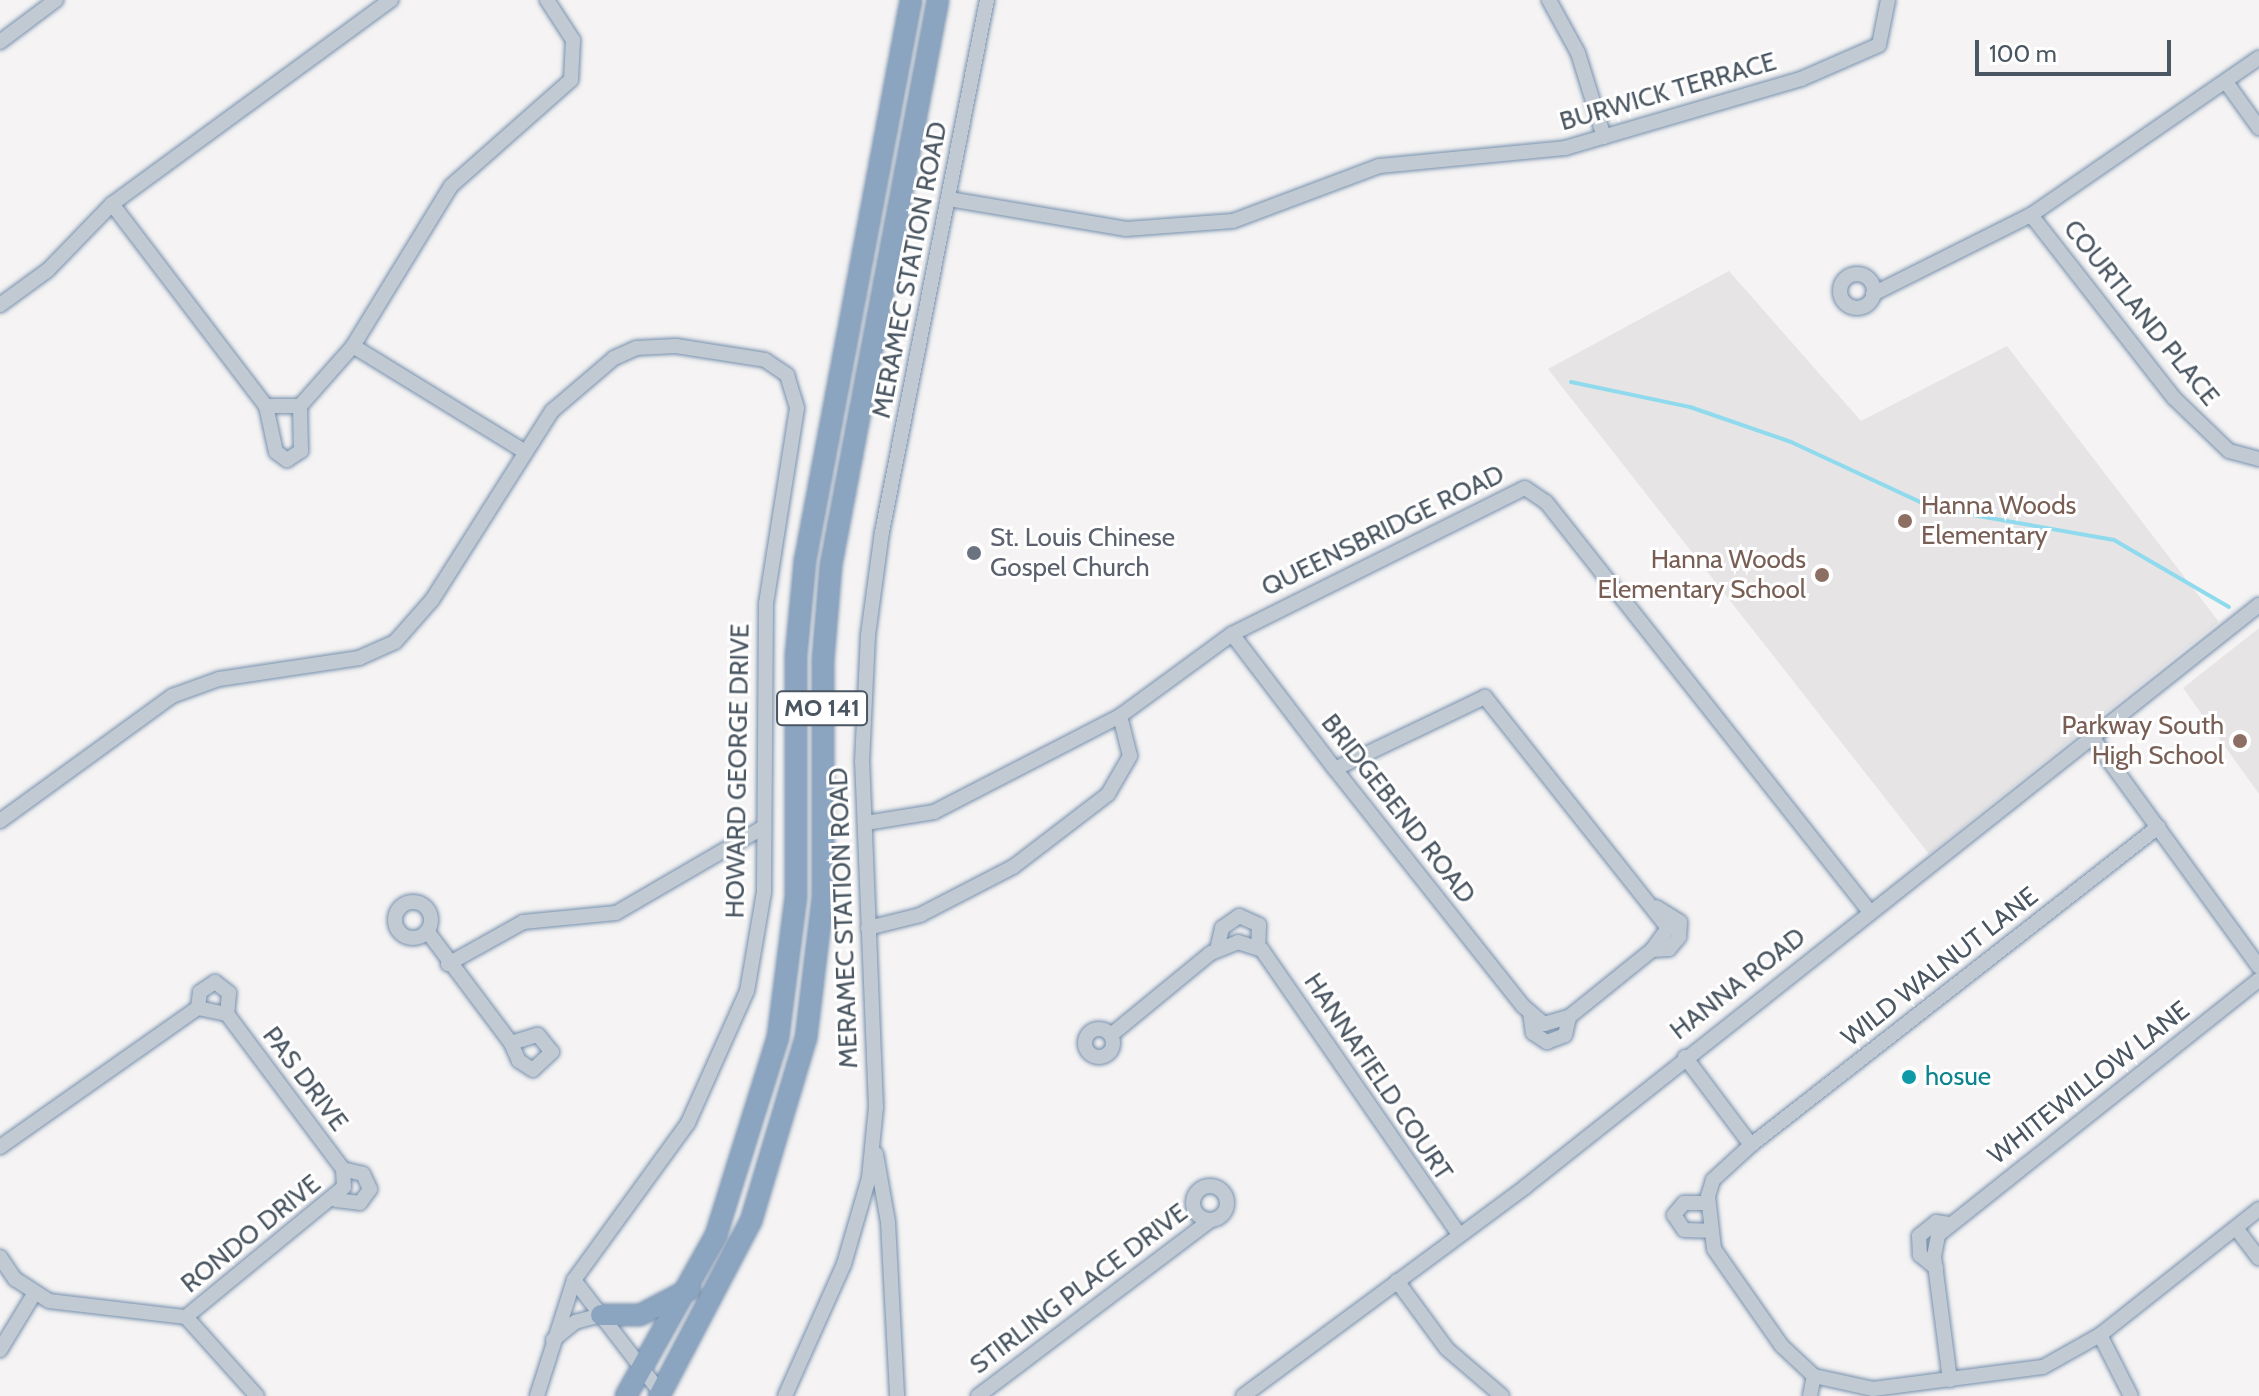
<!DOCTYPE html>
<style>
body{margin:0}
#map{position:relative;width:2259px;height:1396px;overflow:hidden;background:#f5f3f3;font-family:Cabin,sans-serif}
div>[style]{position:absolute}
.education>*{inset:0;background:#e6e4e5}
.stream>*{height:4px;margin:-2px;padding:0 2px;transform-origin:2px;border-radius:2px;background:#90daee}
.roads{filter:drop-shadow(0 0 2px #7690ad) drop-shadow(0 0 2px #7690ad)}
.minor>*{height:14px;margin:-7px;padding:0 7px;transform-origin:7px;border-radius:7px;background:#c1cad2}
.minor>.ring{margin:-7px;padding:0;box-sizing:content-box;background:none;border:14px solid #c1cad2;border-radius:50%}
.highway>*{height:20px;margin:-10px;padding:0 10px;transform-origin:10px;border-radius:10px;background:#8ba5c1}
.dots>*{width:22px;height:22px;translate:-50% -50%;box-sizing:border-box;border:4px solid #fff;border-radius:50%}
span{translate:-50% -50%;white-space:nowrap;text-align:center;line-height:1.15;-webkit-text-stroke:6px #fff;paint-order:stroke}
.shield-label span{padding:2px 6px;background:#fff;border:2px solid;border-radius:6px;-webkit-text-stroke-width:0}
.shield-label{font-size:24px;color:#4a5661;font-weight:700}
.street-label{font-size:26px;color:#4a5661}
.education-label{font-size:26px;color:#785e54}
.left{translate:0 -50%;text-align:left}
.right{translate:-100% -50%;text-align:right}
.worship-label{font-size:26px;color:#5b616d}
.culture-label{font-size:26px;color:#0d838f}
.scale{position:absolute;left:1975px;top:40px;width:196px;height:36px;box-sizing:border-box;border:4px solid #4a5661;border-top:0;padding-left:10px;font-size:24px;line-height:28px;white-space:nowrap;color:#4a5661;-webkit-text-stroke:6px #fff;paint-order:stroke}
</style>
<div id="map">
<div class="education">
<div style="clip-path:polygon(1729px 271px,1861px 421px,2007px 346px,2219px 622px,1929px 854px,1548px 369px)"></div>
<div style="clip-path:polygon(2259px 628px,2259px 794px,2183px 688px)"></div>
</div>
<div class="stream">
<div style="left:1571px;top:382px;width:122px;rotate:11.9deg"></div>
<div style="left:1690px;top:407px;width:107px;rotate:19.1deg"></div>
<div style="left:1791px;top:442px;width:157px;rotate:24.9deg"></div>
<div style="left:1933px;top:508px;width:184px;rotate:10deg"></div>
<div style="left:2114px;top:540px;width:133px;rotate:30.2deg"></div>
</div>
<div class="roads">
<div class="minor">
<div style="left:1549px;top:0;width:60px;rotate:61.3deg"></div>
<div style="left:1578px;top:53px;width:88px;rotate:72.8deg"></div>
<div style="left:0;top:42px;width:70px;rotate:-36.9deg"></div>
<div style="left:2226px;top:82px;width:57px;rotate:54.3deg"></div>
<div style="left:949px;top:199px;width:180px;rotate:9.6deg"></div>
<div style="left:1126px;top:229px;width:107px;rotate:-4.3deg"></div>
<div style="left:1233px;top:221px;width:156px;rotate:-20.6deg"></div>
<div style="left:1379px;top:166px;width:187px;rotate:-5.5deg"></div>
<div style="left:1565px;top:148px;width:246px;rotate:-16.3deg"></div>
<div style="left:1801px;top:79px;width:85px;rotate:-23.6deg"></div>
<div style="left:1879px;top:45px;width:46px;rotate:-78.7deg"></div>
<div style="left:112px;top:204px;width:254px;rotate:52.7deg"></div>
<div style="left:266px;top:406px;width:34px"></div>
<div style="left:300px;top:406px;width:80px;rotate:-48.5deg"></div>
<div style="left:353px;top:346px;width:188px;rotate:-58.5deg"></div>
<div style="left:451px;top:186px;width:160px;rotate:-41.5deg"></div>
<div style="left:571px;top:80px;width:40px;rotate:-87.1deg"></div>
<div style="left:573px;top:40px;width:48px;rotate:-123deg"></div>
<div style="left:2031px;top:215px;width:232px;rotate:52deg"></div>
<div style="left:2174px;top:398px;width:76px;rotate:43.9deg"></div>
<div style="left:2229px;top:451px;width:31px;rotate:15deg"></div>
<div class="ring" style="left:1840px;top:274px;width:20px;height:20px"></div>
<div style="left:1873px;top:294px;width:177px;rotate:-26.6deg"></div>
<div style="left:2031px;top:215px;width:277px;rotate:-34.6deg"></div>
<div style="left:0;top:305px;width:59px;rotate:-36.1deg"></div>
<div style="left:48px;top:270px;width:92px;rotate:-45.9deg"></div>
<div style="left:112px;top:204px;width:346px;rotate:-36.2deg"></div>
<div style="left:353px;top:346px;width:201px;rotate:31.6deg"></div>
<div style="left:266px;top:406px;width:47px;rotate:77.7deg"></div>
<div style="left:276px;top:452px;width:14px;rotate:36deg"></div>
<div style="left:287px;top:460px;width:17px;rotate:-33deg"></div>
<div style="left:301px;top:451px;width:45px;rotate:-91.3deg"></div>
<div style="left:1232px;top:634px;width:170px;rotate:52.7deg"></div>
<div style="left:1335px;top:769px;width:303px;rotate:51.6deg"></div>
<div style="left:1523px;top:1006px;width:28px;rotate:41deg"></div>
<div style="left:1544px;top:1024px;width:26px;rotate:-16deg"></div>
<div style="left:1569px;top:1017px;width:107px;rotate:-38.9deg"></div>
<div style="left:1652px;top:950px;width:27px;rotate:-54deg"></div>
<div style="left:1668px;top:928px;width:295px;rotate:-128.4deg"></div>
<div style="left:1485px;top:697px;width:166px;rotate:154.4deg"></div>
<div style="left:2092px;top:737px;width:284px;rotate:54deg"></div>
<div style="left:0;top:821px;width:213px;rotate:-36deg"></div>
<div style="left:172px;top:696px;width:50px;rotate:-19.9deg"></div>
<div style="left:219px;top:679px;width:142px;rotate:-8.5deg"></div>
<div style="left:359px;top:658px;width:39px;rotate:-24deg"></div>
<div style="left:395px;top:642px;width:56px;rotate:-48.6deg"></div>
<div style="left:432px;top:600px;width:224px;rotate:-57.6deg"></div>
<div style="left:552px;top:411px;width:82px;rotate:-40.5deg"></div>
<div style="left:614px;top:358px;width:24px;rotate:-24deg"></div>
<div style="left:636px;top:348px;width:40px;rotate:-2.9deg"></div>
<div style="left:676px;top:346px;width:90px;rotate:8.9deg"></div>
<div style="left:765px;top:360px;width:27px;rotate:34deg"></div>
<div style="left:787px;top:375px;width:34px;rotate:73deg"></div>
<div style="left:797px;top:408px;width:197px;rotate:99deg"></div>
<div style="left:766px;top:603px;width:289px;rotate:90.4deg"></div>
<div style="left:764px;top:892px;width:100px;rotate:99.7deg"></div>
<div style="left:747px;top:991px;width:145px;rotate:114.1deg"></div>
<div style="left:688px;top:1123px;width:194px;rotate:126deg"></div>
<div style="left:574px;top:1280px;width:122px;rotate:107.7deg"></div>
<div style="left:866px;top:823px;width:69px;rotate:-9.2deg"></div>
<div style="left:934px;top:812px;width:209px;rotate:-27.3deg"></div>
<div style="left:1120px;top:716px;width:139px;rotate:-36.2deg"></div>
<div style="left:1232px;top:634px;width:327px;rotate:-26.5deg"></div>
<div style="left:1525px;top:488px;width:25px;rotate:34deg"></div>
<div style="left:1546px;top:502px;width:523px;rotate:51.68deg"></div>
<div class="ring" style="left:395px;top:902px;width:22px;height:22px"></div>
<div style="left:868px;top:928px;width:54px;rotate:-14deg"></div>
<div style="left:920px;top:915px;width:105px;rotate:-27.3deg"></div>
<div style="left:1013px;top:867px;width:120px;rotate:-37.5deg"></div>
<div style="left:1108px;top:794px;width:44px;rotate:-59.9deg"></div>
<div style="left:1130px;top:756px;width:41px;rotate:-104deg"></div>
<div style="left:427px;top:931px;width:140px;rotate:53.1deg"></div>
<div style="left:1217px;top:950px;width:23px;rotate:-77deg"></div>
<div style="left:1222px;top:928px;width:21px;rotate:-35deg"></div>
<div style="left:1239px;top:916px;width:22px;rotate:24deg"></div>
<div style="left:1259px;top:925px;width:23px;rotate:92deg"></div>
<div style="left:1652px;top:950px;width:17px;rotate:-3deg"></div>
<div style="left:1669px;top:949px;width:16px;rotate:-50deg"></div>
<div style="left:1679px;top:937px;width:15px;rotate:-86deg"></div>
<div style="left:1680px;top:922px;width:28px;rotate:-148deg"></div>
<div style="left:448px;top:964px;width:86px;rotate:-29.2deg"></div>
<div style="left:523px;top:922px;width:93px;rotate:-5.5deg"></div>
<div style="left:616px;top:913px;width:171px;rotate:-30.2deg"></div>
<div style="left:198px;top:1008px;width:16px;rotate:-83deg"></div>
<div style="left:200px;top:992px;width:18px;rotate:-34deg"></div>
<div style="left:215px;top:982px;width:18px;rotate:38deg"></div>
<div style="left:229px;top:993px;width:21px;rotate:95deg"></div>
<div style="left:1530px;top:1012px;width:21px;rotate:82deg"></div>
<div style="left:1533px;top:1033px;width:17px;rotate:33deg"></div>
<div style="left:1547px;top:1042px;width:19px;rotate:-21deg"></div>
<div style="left:1565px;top:1035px;width:18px;rotate:-77deg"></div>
<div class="ring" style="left:1085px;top:1029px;width:14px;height:14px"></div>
<div style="left:538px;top:1035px;width:22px;rotate:51deg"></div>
<div style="left:552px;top:1052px;width:26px;rotate:137deg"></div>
<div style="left:533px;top:1070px;width:17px;rotate:-147deg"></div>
<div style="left:519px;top:1061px;width:20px;rotate:-114deg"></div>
<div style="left:511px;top:1043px;width:28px;rotate:-17deg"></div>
<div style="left:1111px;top:1035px;width:129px;rotate:-39.4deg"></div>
<div style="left:1211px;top:953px;width:29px;rotate:-22deg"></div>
<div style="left:1238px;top:942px;width:25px;rotate:18deg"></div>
<div style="left:1262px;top:950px;width:344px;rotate:55.3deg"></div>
<div style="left:1685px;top:1057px;width:110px;rotate:53.1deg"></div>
<div style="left:1751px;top:1145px;width:52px;rotate:137.4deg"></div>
<div style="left:1713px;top:1180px;width:17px;rotate:107deg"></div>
<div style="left:1708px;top:1196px;width:53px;rotate:83.5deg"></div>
<div style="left:1714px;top:1249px;width:118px;rotate:55deg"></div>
<div style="left:1782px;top:1346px;width:44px;rotate:43.2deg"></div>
<div style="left:1814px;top:1376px;width:60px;rotate:12.4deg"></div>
<div style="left:1873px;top:1389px;width:171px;rotate:-7.4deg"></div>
<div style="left:2043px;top:1367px;width:65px;rotate:-29.3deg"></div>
<div style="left:2100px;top:1335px;width:68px;rotate:63.1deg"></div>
<div style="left:1751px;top:1145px;width:517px;rotate:-38deg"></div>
<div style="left:0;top:1147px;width:242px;rotate:-35.1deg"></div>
<div style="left:198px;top:1008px;width:30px;rotate:12deg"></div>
<div style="left:227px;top:1014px;width:194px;rotate:53.2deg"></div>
<div style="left:343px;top:1169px;width:18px;rotate:87deg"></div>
<div style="left:344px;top:1187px;width:205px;rotate:140.6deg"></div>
<div style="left:876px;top:1154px;width:69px;rotate:80deg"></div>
<div style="left:888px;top:1222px;width:174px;rotate:87deg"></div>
<div class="ring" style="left:1193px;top:1186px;width:20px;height:20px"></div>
<div style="left:336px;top:1200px;width:24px;rotate:7deg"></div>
<div style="left:360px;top:1203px;width:17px;rotate:-54deg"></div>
<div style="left:370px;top:1189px;width:17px;rotate:-115deg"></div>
<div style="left:363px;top:1174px;width:21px;rotate:-166deg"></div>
<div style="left:1707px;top:1203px;width:23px;rotate:180deg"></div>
<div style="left:1684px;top:1203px;width:16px;rotate:130deg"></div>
<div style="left:1674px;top:1215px;width:18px;rotate:56deg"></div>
<div style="left:1684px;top:1230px;width:24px;rotate:2deg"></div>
<div style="left:2236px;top:1228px;width:38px;rotate:53deg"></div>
<div style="left:0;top:1257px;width:27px;rotate:56deg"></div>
<div style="left:15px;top:1279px;width:40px;rotate:32.9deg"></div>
<div style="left:49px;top:1301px;width:138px;rotate:6.7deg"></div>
<div style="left:186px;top:1317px;width:106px;rotate:48.1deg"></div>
<div style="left:1936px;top:1268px;width:21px;rotate:-141deg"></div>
<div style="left:1920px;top:1255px;width:19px;rotate:-93deg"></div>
<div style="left:1919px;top:1236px;width:22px;rotate:-39deg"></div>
<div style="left:1936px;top:1222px;width:13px;rotate:9deg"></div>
<div style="left:574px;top:1280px;width:146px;rotate:52.5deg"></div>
<div style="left:1397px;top:1281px;width:84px;rotate:53.7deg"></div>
<div style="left:1447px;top:1349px;width:72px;rotate:40.5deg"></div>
<div style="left:2100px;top:1335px;width:203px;rotate:-38.4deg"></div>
<div style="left:553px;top:1340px;width:28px;rotate:-39deg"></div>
<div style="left:575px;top:1322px;width:27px;rotate:-15deg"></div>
<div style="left:0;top:1350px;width:66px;rotate:-58.7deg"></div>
<div style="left:1950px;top:1380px;width:125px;rotate:-97.4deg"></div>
<div style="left:1934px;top:1256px;width:21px;rotate:-79deg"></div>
<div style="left:1938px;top:1235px;width:410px;rotate:-38.5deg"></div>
<div style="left:785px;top:1396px;width:145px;rotate:-65.9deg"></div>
<div style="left:844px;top:1264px;width:90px;rotate:-73.8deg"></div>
<div style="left:869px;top:1178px;width:71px;rotate:-84.4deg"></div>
<div style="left:876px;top:1107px;width:345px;rotate:-92.3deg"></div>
<div style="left:862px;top:762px;width:127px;rotate:-87.3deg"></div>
<div style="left:868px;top:635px;width:104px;rotate:-82.3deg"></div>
<div style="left:882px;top:532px;width:542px;rotate:-78.84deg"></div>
<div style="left:978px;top:1396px;width:290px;rotate:-37.1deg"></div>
<div style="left:1243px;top:1396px;width:351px;rotate:-36.5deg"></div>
<div style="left:1525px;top:1187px;width:937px;rotate:-38.41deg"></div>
<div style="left:1810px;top:1396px;width:20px;rotate:-79deg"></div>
</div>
<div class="highway">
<div style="left:601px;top:1315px;width:39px"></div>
<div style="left:640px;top:1315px;width:56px;rotate:-27.5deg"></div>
<div style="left:626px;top:1396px;width:184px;rotate:-60.8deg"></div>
<div style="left:716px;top:1235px;width:207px;rotate:-72.6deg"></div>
<div style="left:778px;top:1037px;width:142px;rotate:-82.7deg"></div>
<div style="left:796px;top:896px;width:240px;rotate:-90deg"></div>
<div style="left:796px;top:656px;width:95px;rotate:-84.6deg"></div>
<div style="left:805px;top:561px;width:571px;rotate:-79.3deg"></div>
<div style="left:659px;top:1396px;width:198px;rotate:-62.3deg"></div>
<div style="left:751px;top:1221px;width:191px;rotate:-73.3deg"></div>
<div style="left:806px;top:1038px;width:141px;rotate:-83.1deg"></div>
<div style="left:823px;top:898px;width:238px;rotate:-90deg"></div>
<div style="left:823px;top:660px;width:95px;rotate:-85.2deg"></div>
<div style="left:831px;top:565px;width:575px;rotate:-79.28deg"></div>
</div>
</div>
<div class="dots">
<div style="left:1905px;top:521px;background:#8d6e63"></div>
<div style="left:974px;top:553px;background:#6b7280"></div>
<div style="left:1822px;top:575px;background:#8d6e63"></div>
<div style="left:2240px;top:741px;background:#8d6e63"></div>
<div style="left:1909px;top:1077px;background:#0f9aa8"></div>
</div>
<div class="shield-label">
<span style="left:822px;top:708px">MO 141</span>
</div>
<div class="street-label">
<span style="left:1668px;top:92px;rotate:-16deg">BURWICK TERRACE</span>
<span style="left:910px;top:270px;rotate:-79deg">MERAMEC STATION ROAD</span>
<span style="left:2141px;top:313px;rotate:51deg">COURTLAND PLACE</span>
<span style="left:1383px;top:531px;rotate:-26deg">QUEENSBRIDGE ROAD</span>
<span style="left:738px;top:771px;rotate:-89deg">HOWARD GEORGE DRIVE</span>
<span style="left:1398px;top:809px;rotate:52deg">BRIDGEBEND ROAD</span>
<span style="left:844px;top:918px;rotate:-92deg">MERAMEC STATION ROAD</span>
<span style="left:1940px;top:967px;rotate:-38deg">WILD WALNUT LANE</span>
<span style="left:1738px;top:984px;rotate:-38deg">HANNA ROAD</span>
<span style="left:1378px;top:1077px;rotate:56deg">HANNAFIELD COURT</span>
<span style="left:305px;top:1079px;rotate:53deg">PAS DRIVE</span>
<span style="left:2089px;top:1083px;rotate:-38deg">WHITEWILLOW LANE</span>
<span style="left:251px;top:1234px;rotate:-39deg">RONDO DRIVE</span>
<span style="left:1079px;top:1289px;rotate:-37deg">STIRLING PLACE DRIVE</span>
</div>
<div class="education-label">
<span class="left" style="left:1921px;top:521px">Hanna Woods<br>Elementary</span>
<span class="right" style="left:1806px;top:575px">Hanna Woods<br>Elementary School</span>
<span class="right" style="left:2224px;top:741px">Parkway South<br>High School</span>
</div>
<div class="worship-label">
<span class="left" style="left:990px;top:553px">St. Louis Chinese<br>Gospel Church</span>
</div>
<div class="culture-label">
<span class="left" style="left:1925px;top:1077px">hosue</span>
</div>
<div class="scale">100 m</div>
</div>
